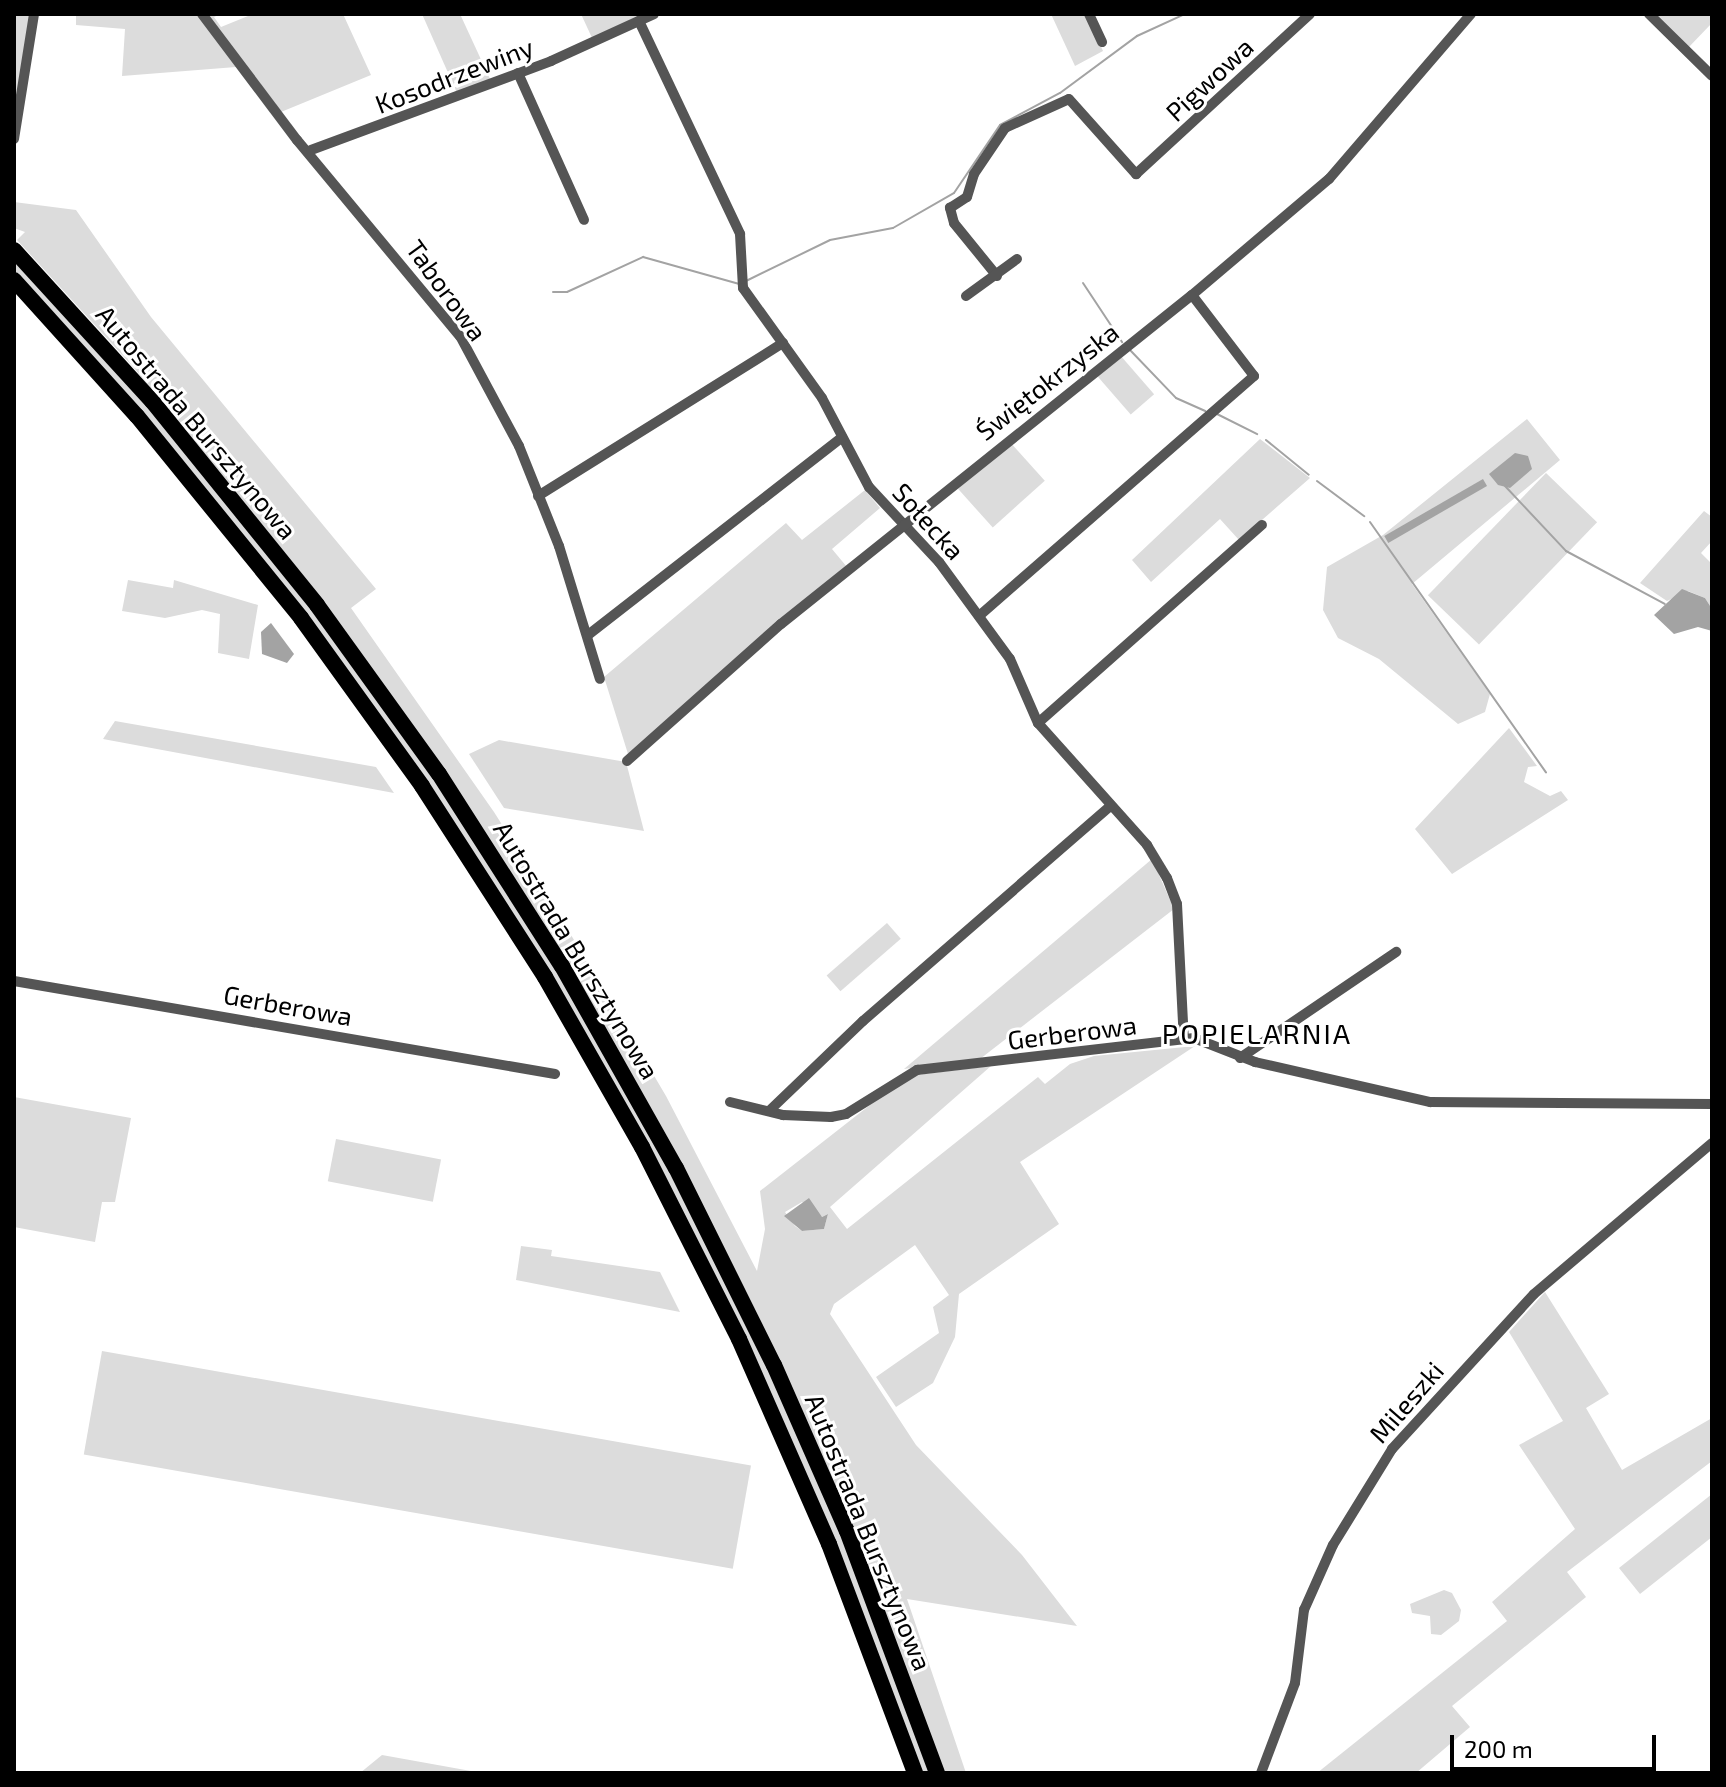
<!DOCTYPE html>
<meta charset="utf-8">
<style>
body{margin:0}
#map{position:relative;width:1726px;height:1787px;overflow:hidden;background:#fff;font-family:"Exo 2",sans-serif}
div>[style]{position:absolute}
.green>*{inset:0;background:#dcdcdc;transform-origin:0 0}
.water>*{inset:0;background:#a3a3a3;transform-origin:0 0}
.stream>*{height:2px;margin:-1px;padding:0 1px;transform-origin:1px;border-radius:1px;background:#a3a3a3}
.minor>*{height:10px;margin:-5px;padding:0 5px;transform-origin:5px;border-radius:5px;background:#555}
.highway>*{height:16px;margin:-8px;padding:0 8px;transform-origin:8px;border-radius:8px;background:#000}
span{translate:-50% -50%;white-space:nowrap;text-align:center;line-height:1.15;-webkit-text-stroke:6px #fff;paint-order:stroke}
.street-label{font-size:26px;color:#000}
.neighbourhood-label{font-size:28px;color:#000;letter-spacing:2px}
.frame{position:absolute;inset:0;border:16px solid #000;pointer-events:none}
.scale{position:absolute;left:1450px;top:1735px;width:206px;height:36px;box-sizing:border-box;border:4px solid #000;border-top:0;padding-left:10px;font-size:24px;line-height:28px;white-space:nowrap;color:#000;-webkit-text-stroke:6px #fff;paint-order:stroke}
</style>
<div id="map">
<div class="green">
<div style="clip-path:polygon(14px 14px,32px 14px,14px 120px)"></div>
<div style="clip-path:polygon(76px 14px,198px 14px,236px 67px,122px 76px,125px 29px,76px 25px)"></div>
<div style="clip-path:polygon(205px 14px,221px 14px,214px 17px,221px 27px,253px 14px,343px 14px,371px 75px,281px 112px)"></div>
<div style="clip-path:polygon(422px 14px,460px 14px,490px 79px,457px 93px)"></div>
<div style="clip-path:polygon(581px 14px,640px 14px,641px 18px,593px 40px)"></div>
<div style="clip-path:polygon(1051px 14px,1086px 14px,1103px 51px,1075px 66px)"></div>
<div style="clip-path:polygon(1653px 14px,1712px 14px,1712px 23px,1687px 49px)"></div>
<div style="clip-path:polygon(evenodd,14px 202px,76px 210px,151px 317px,376px 589px,351px 608px,494px 812px,564px 923px,666px 1096px,757px 1271px,765px 1229px,760px 1191px,907px 1076px,991px 1066px,830px 1207px,847px 1229px,1038px 1077px,1045px 1084px,1070px 1064px,1094px 1056px,1195px 1046px,1020px 1162px,1059px 1224px,959px 1294px,955px 1337px,933px 1383px,896px 1407px,876px 1377px,939px 1333px,933px 1307px,949px 1295px,915px 1245px,834px 1304px,830px 1314px,916px 1445px,1022px 1555px,1077px 1626px,907px 1599px,966px 1773px,944px 1773px,867px 1563px,757px 1313px,672px 1145px,553px 937px,435px 756px,308px 581px,134px 368px,17px 240px,25px 232px,14px 228px,14px 202px,802px 1202px,822px 1217px,828px 1214px,824px 1229px,802px 1231px,795px 1226px,785px 1212px,802px 1202px)"></div>
<div style="clip-path:polygon(14px 262px,132px 385px,350px 657px,539px 936px,690px 1204px,818px 1475px,932px 1773px,919px 1773px,709px 1268px,416px 769px,14px 273px)"></div>
<div style="left:1120px;top:355px;width:52px;height:31px;rotate:49deg"></div>
<div style="clip-path:polygon(1527px 419px,1560px 460px,1412px 584px,1490px 694px,1485px 712px,1458px 724px,1379px 659px,1338px 638px,1323px 610px,1327px 567px,1383px 535px)"></div>
<div style="clip-path:polygon(1260px 439px,1310px 478px,1239px 540px,1220px 519px,1151px 582px,1132px 560px)"></div>
<div style="left:1010px;top:442px;width:52px;height:70px;rotate:48deg"></div>
<div style="left:1546px;top:473px;width:71px;height:170px;rotate:44deg"></div>
<div style="clip-path:polygon(865px 490px,880px 508px,832px 549px,847px 567px,628px 754px,604px 677px,786px 523px,802px 540px)"></div>
<div style="clip-path:polygon(1704px 511px,1712px 517px,1712px 541px,1701px 553px,1712px 564px,1712px 609px,1705px 598px,1688px 591px,1667px 601px,1640px 583px)"></div>
<div style="clip-path:polygon(128px 580px,173px 588px,174px 580px,258px 605px,249px 659px,218px 653px,220px 614px,202px 610px,165px 618px,122px 611px)"></div>
<div style="clip-path:polygon(115px 721px,376px 767px,394px 793px,103px 739px)"></div>
<div style="clip-path:polygon(1509px 728px,1537px 766px,1528px 767px,1524px 782px,1550px 796px,1561px 791px,1568px 800px,1452px 874px,1415px 829px)"></div>
<div style="clip-path:polygon(499px 740px,626px 762px,644px 831px,504px 808px,469px 754px)"></div>
<div style="clip-path:polygon(1152px 859px,1174px 909px,980px 1059px,904px 1069px)"></div>
<div style="left:887px;top:923px;width:21px;height:80px;rotate:49deg"></div>
<div style="clip-path:polygon(14px 1097px,131px 1118px,115px 1202px,102px 1202px,95px 1242px,14px 1227px)"></div>
<div style="left:336px;top:1139px;width:107px;height:43px;rotate:11deg"></div>
<div style="clip-path:polygon(521px 1246px,552px 1250px,551px 1256px,660px 1272px,680px 1312px,516px 1280px)"></div>
<div style="clip-path:polygon(1545px 1292px,1609px 1394px,1586px 1408px,1622px 1470px,1712px 1418px,1712px 1461px,1567px 1572px,1586px 1597px,1452px 1706px,1470px 1727px,1416px 1773px,1317px 1773px,1507px 1621px,1492px 1602px,1575px 1529px,1519px 1445px,1563px 1421px,1509px 1332px)"></div>
<div style="left:102px;top:1351px;width:659px;height:105px;rotate:10deg"></div>
<div style="clip-path:polygon(1712px 1494px,1712px 1537px,1640px 1594px,1619px 1568px)"></div>
<div style="clip-path:polygon(1444px 1590px,1452px 1593px,1461px 1610px,1459px 1621px,1441px 1635px,1431px 1634px,1430px 1616px,1412px 1613px,1410px 1604px)"></div>
<div style="clip-path:polygon(382px 1755px,482px 1773px,360px 1773px)"></div>
</div>
<div class="water">
<div style="clip-path:polygon(1515px 453px,1528px 456px,1532px 469px,1510px 488px,1498px 485px,1489px 474px)"></div>
<div style="left:1483px;top:479px;width:8px;height:114px;rotate:60deg"></div>
<div style="clip-path:polygon(1682px 589px,1705px 598px,1712px 609px,1712px 631px,1698px 627px,1674px 634px,1654px 615px)"></div>
<div style="clip-path:polygon(271px 623px,294px 654px,287px 663px,262px 654px,261px 632px)"></div>
<div style="clip-path:polygon(809px 1198px,822px 1217px,828px 1214px,824px 1229px,802px 1231px,784px 1216px)"></div>
</div>
<div class="stream">
<div style="left:746px;top:281px;width:93px;rotate:-26deg"></div>
<div style="left:830px;top:240px;width:64px;rotate:-10.8deg"></div>
<div style="left:893px;top:228px;width:70px;rotate:-29.8deg"></div>
<div style="left:954px;top:193px;width:82px;rotate:-55.9deg"></div>
<div style="left:1000px;top:125px;width:68px;rotate:-28.1deg"></div>
<div style="left:1060px;top:93px;width:96px;rotate:-36.5deg"></div>
<div style="left:1137px;top:36px;width:53px;rotate:-24.6deg"></div>
<div style="left:1083px;top:283px;width:71px;rotate:56.5deg"></div>
<div style="left:553px;top:292px;width:14px"></div>
<div style="left:567px;top:292px;width:84px;rotate:-24.7deg"></div>
<div style="left:643px;top:257px;width:100px;rotate:15.7deg"></div>
<div style="left:1130px;top:350px;width:66px;rotate:46.2deg"></div>
<div style="left:1176px;top:398px;width:32px;rotate:24deg"></div>
<div style="left:1217px;top:414px;width:45px;rotate:26.6deg"></div>
<div style="left:1266px;top:440px;width:55px;rotate:39.1deg"></div>
<div style="left:1317px;top:481px;width:59px;rotate:36.7deg"></div>
<div style="left:1505px;top:486px;width:89px;rotate:46.8deg"></div>
<div style="left:1566px;top:551px;width:112px;rotate:28.2deg"></div>
<div style="left:1370px;top:522px;width:306px;rotate:54.9deg"></div>
</div>
<div class="minor">
<div style="left:202px;top:14px;width:158px;rotate:53deg"></div>
<div style="left:297px;top:140px;width:255px;rotate:50.3deg"></div>
<div style="left:460px;top:336px;width:125px;rotate:61.8deg"></div>
<div style="left:519px;top:446px;width:108px;rotate:68.2deg"></div>
<div style="left:559px;top:546px;width:139px;rotate:72.9deg"></div>
<div style="left:1089px;top:14px;width:31px;rotate:65deg"></div>
<div style="left:1649px;top:14px;width:88px;rotate:44.5deg"></div>
<div style="left:639px;top:21px;width:236px;rotate:64.6deg"></div>
<div style="left:740px;top:234px;width:54px;rotate:86.8deg"></div>
<div style="left:743px;top:288px;width:135px;rotate:54.3deg"></div>
<div style="left:822px;top:398px;width:101px;rotate:62.2deg"></div>
<div style="left:869px;top:487px;width:103px;rotate:47deg"></div>
<div style="left:939px;top:562px;width:120px;rotate:53.8deg"></div>
<div style="left:1010px;top:659px;width:70px;rotate:66.4deg"></div>
<div style="left:1038px;top:723px;width:164px;rotate:48.2deg"></div>
<div style="left:1147px;top:845px;width:39px;rotate:59deg"></div>
<div style="left:1167px;top:878px;width:28px;rotate:69deg"></div>
<div style="left:1177px;top:904px;width:136px;rotate:87.1deg"></div>
<div style="left:518px;top:73px;width:161px;rotate:65.8deg"></div>
<div style="left:14px;top:139px;width:127px;rotate:-80.9deg"></div>
<div style="left:311px;top:150px;width:256px;rotate:-20.3deg"></div>
<div style="left:551px;top:61px;width:113px;rotate:-24.5deg"></div>
<div style="left:997px;top:276px;width:68px;rotate:-129.1deg"></div>
<div style="left:954px;top:223px;width:16px;rotate:-105deg"></div>
<div style="left:950px;top:208px;width:20px;rotate:-33deg"></div>
<div style="left:967px;top:197px;width:24px;rotate:-73deg"></div>
<div style="left:974px;top:174px;width:55px;rotate:-56deg"></div>
<div style="left:1005px;top:128px;width:70px;rotate:-24.4deg"></div>
<div style="left:1069px;top:99px;width:101px;rotate:48.2deg"></div>
<div style="left:1136px;top:174px;width:236px;rotate:-42.6deg"></div>
<div style="left:966px;top:296px;width:63px;rotate:-36deg"></div>
<div style="left:538px;top:496px;width:289px;rotate:-32deg"></div>
<div style="left:979px;top:616px;width:365px;rotate:-41.1deg"></div>
<div style="left:1254px;top:376px;width:102px;rotate:-127.4deg"></div>
<div style="left:588px;top:635px;width:322px;rotate:-37.9deg"></div>
<div style="left:1038px;top:723px;width:299px;rotate:-41.5deg"></div>
<div style="left:627px;top:761px;width:206px;rotate:-41.7deg"></div>
<div style="left:781px;top:624px;width:526px;rotate:-38.68deg"></div>
<div style="left:1192px;top:295px;width:180px;rotate:-40.3deg"></div>
<div style="left:1329px;top:179px;width:218px;rotate:-49.3deg"></div>
<div style="left:14px;top:981px;width:549px;rotate:9.75deg"></div>
<div style="left:1240px;top:1058px;width:189px;rotate:-34.2deg"></div>
<div style="left:730px;top:1102px;width:55px;rotate:13.8deg"></div>
<div style="left:783px;top:1115px;width:48px;rotate:2.4deg"></div>
<div style="left:831px;top:1117px;width:15px;rotate:-11deg"></div>
<div style="left:846px;top:1114px;width:84px;rotate:-31.8deg"></div>
<div style="left:917px;top:1070px;width:279px;rotate:-6.6deg"></div>
<div style="left:1194px;top:1038px;width:66px;rotate:21.5deg"></div>
<div style="left:1255px;top:1062px;width:180px;rotate:12.9deg"></div>
<div style="left:1430px;top:1102px;width:282px;rotate:0.4deg"></div>
<div style="left:769px;top:1111px;width:130px;rotate:-43.8deg"></div>
<div style="left:863px;top:1021px;width:327px;rotate:-41deg"></div>
<div style="left:1261px;top:1773px;width:96px;rotate:-69.3deg"></div>
<div style="left:1295px;top:1683px;width:74px;rotate:-83deg"></div>
<div style="left:1304px;top:1610px;width:71px;rotate:-66deg"></div>
<div style="left:1333px;top:1545px;width:113px;rotate:-58.4deg"></div>
<div style="left:1392px;top:1449px;width:210px;rotate:-47.5deg"></div>
<div style="left:1534px;top:1294px;width:233px;rotate:-40.3deg"></div>
</div>
<div class="highway">
<div style="left:14px;top:250px;width:205px;rotate:47.6deg"></div>
<div style="left:152px;top:401px;width:262px;rotate:51deg"></div>
<div style="left:317px;top:605px;width:208px;rotate:54.2deg"></div>
<div style="left:439px;top:774px;width:228px;rotate:57.4deg"></div>
<div style="left:562px;top:966px;width:232px;rotate:60.6deg"></div>
<div style="left:676px;top:1168px;width:220px;rotate:63.6deg"></div>
<div style="left:774px;top:1365px;width:181px;rotate:66.3deg"></div>
<div style="left:847px;top:1531px;width:258px;rotate:69.6deg"></div>
<div style="left:14px;top:280px;width:183px;rotate:47.9deg"></div>
<div style="left:137px;top:416px;width:260px;rotate:50.9deg"></div>
<div style="left:301px;top:618px;width:207px;rotate:54.2deg"></div>
<div style="left:422px;top:786px;width:227px;rotate:57.2deg"></div>
<div style="left:545px;top:977px;width:196px;rotate:60.3deg"></div>
<div style="left:642px;top:1147px;width:215px;rotate:63.2deg"></div>
<div style="left:739px;top:1339px;width:224px;rotate:66.3deg"></div>
<div style="left:829px;top:1544px;width:245px;rotate:69.4deg"></div>
</div>
<div class="street-label">
<span style="left:454px;top:75px;rotate:-21deg">Kosodrzewiny</span>
<span style="left:1209px;top:79px;rotate:-43deg">Pigwowa</span>
<span style="left:447px;top:290px;rotate:54deg">Taborowa</span>
<span style="left:1047px;top:381px;rotate:-38deg">Świętokrzyska</span>
<span style="left:197px;top:422px;rotate:50deg">Autostrada Bursztynowa</span>
<span style="left:929px;top:521px;rotate:48deg">Sołecka</span>
<span style="left:577px;top:950px;rotate:59deg">Autostrada Bursztynowa</span>
<span style="left:288px;top:1005px;rotate:10deg">Gerberowa</span>
<span style="left:1072px;top:1032px;rotate:-7deg">Gerberowa</span>
<span style="left:1406px;top:1402px;rotate:-49deg">Mileszki</span>
<span style="left:869px;top:1532px;rotate:68deg">Autostrada Bursztynowa</span>
</div>
<div class="neighbourhood-label">
<span style="left:1257px;top:1033px">POPIELARNIA</span>
</div>
<div class="frame"></div>
<div class="scale">200 m</div>
</div>
